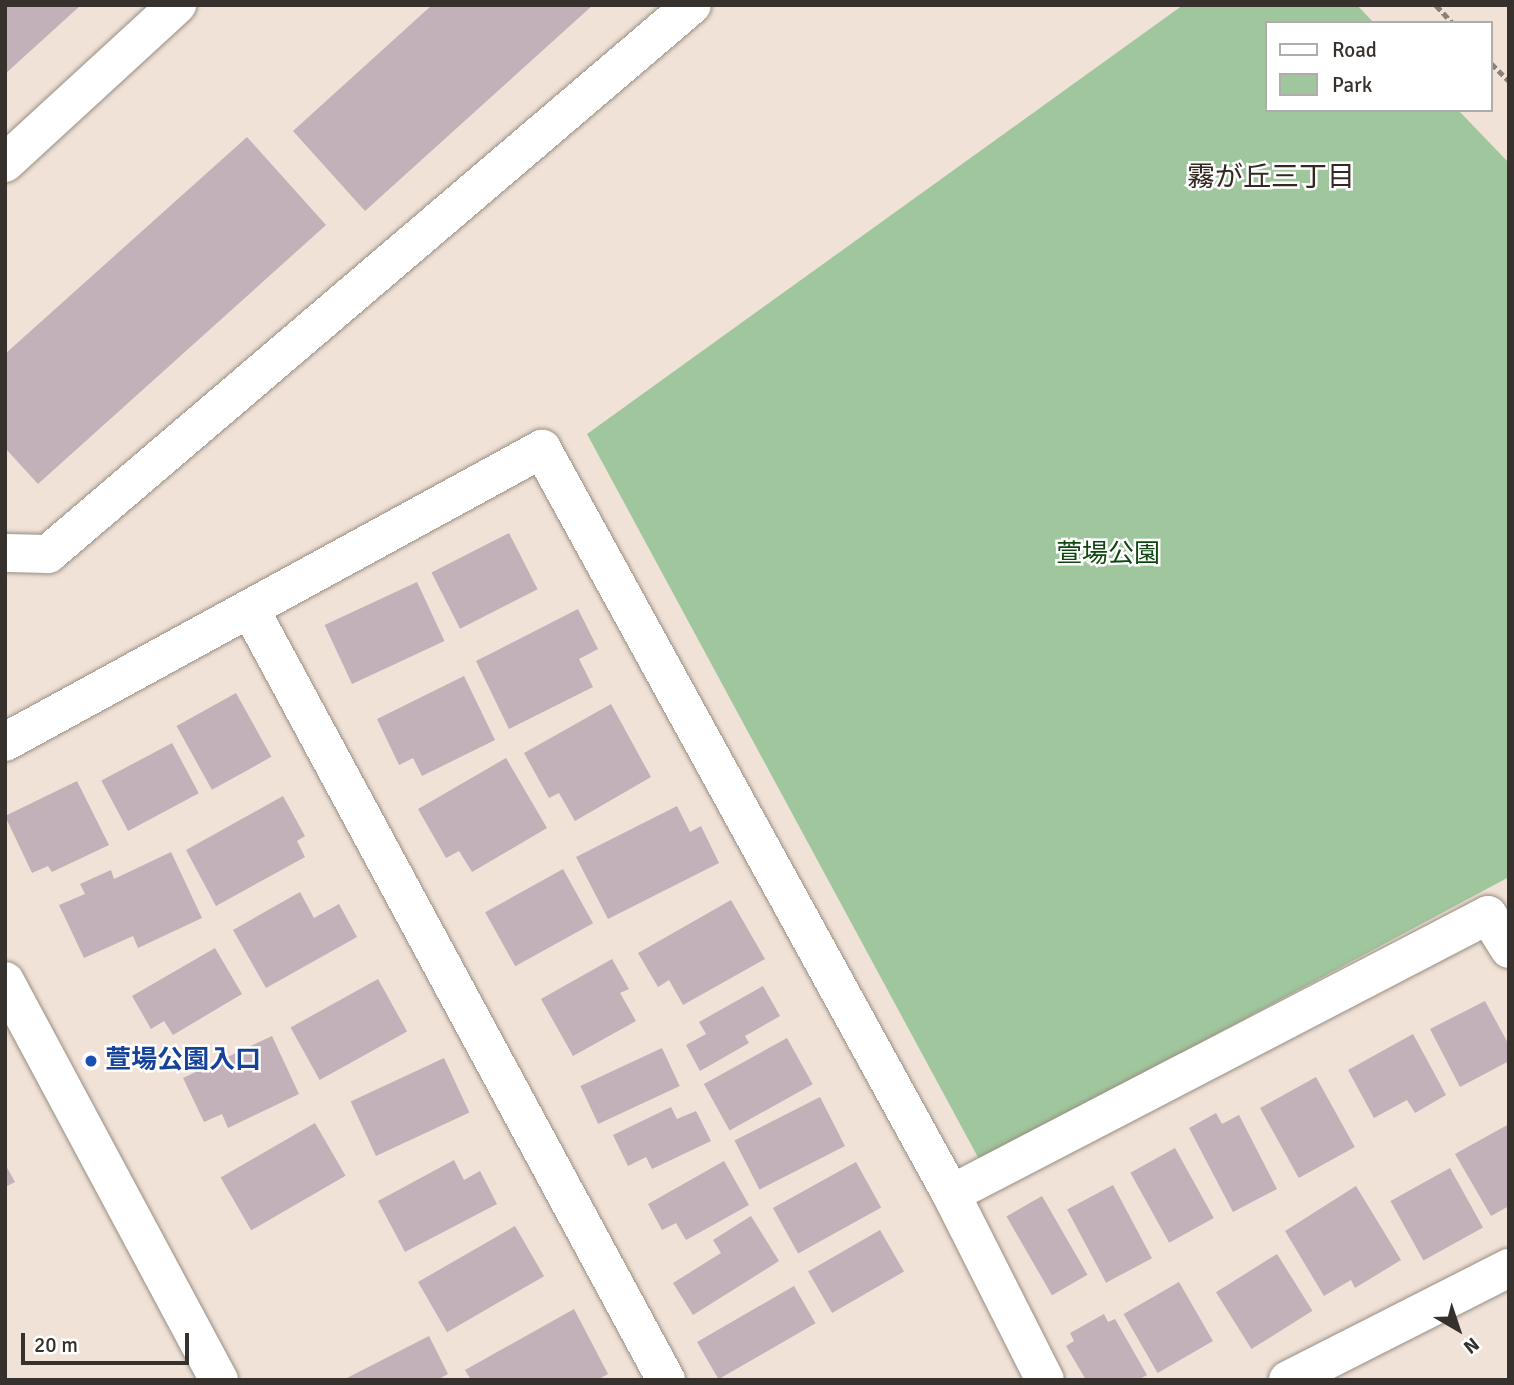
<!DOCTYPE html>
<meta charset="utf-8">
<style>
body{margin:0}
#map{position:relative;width:1514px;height:1385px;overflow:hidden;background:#f0e2d7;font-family:Signika,"Noto Sans JP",sans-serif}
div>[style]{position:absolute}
.green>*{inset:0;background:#a0c69d}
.building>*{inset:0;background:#c2b1b9;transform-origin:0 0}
.path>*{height:4.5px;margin-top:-2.25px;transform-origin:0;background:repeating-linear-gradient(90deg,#8a8179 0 7px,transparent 0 10.5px)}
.roads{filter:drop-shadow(0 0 2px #998d82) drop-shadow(0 0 2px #998d82)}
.minor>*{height:38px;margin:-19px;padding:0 19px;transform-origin:19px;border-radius:19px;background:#fff}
.dots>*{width:19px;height:19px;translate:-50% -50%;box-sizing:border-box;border:4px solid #fff;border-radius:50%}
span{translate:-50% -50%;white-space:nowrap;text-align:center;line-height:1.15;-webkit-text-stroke:5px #fff;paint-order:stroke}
.park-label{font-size:26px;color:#0d470e}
.transit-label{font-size:26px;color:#164399;font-weight:700}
.left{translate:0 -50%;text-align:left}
.neighbourhood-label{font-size:28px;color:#332920}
.frame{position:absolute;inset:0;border:7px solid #36312c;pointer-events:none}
.legend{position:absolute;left:1265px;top:21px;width:228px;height:91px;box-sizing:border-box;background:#fff;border:2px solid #afadab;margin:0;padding:9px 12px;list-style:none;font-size:21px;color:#36312c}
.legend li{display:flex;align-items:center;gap:14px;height:35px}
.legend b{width:35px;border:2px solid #afadab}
.north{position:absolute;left:1423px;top:1294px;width:70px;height:70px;-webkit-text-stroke:5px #fff;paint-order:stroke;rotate:141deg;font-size:19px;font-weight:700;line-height:28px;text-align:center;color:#36312c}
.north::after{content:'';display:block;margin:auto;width:24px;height:32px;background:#36312c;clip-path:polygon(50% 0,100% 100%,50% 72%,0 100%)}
.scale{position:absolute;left:21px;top:1333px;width:168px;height:32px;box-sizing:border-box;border:4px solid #36312c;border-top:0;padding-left:9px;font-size:21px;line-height:24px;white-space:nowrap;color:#36312c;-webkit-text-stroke:5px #fff;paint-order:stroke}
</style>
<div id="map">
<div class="green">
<div style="clip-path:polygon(1183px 5px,1357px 5px,1374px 23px,1267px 23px,1267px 110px,1458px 110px,1509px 163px,1509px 877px,980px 1161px,587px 434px)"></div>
</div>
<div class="building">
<div style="clip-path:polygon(5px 5px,81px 5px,5px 74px)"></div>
<div style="clip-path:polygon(432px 5px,593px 5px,365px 211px,293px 131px)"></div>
<div style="clip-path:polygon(247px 137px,326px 225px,38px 484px,5px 448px,5px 354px)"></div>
<div style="left:509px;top:533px;width:63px;height:87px;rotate:63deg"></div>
<div style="left:417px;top:582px;width:65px;height:102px;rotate:65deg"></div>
<div style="clip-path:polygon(578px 609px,598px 649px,579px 659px,593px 687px,509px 729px,476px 661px)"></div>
<div style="clip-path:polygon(464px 676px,495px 740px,422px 776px,413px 758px,399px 765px,377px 719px)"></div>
<div style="left:236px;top:693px;width:73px;height:68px;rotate:61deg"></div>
<div style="clip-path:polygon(611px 704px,651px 777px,575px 821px,559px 793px,549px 798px,524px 753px)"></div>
<div style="left:172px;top:743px;width:57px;height:80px;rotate:62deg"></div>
<div style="clip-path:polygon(506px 758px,547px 828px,472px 872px,459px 851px,446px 858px,418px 809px)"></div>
<div style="clip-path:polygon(77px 781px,109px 845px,52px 872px,48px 866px,32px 873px,5px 816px)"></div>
<div style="clip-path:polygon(283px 796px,305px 836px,297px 841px,305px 857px,216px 906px,186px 850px)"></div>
<div style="clip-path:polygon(677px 806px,690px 832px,701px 826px,719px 863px,608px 919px,576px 857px)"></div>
<div style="clip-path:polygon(171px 852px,202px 918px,138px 948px,133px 936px,84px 958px,59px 905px,85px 894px,80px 884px,111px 870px,114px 879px)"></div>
<div style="left:563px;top:869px;width:62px;height:89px;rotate:61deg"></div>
<div style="clip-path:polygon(300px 892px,314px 918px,339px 904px,357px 937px,266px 988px,233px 930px)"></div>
<div style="clip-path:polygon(731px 900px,765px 959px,683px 1005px,669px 980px,658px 987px,638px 953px)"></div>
<div style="clip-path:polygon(215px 948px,242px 994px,173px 1035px,164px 1021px,151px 1029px,132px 996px)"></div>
<div style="clip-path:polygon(612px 959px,629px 989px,620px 993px,636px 1021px,573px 1056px,541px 999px)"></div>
<div style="left:378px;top:979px;width:60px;height:100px;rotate:61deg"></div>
<div style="clip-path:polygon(763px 986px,780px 1016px,745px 1036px,749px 1043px,700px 1071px,686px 1045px,706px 1034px,699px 1022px)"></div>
<div style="clip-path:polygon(1485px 1001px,1509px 1045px,1509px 1061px,1460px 1087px,1430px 1029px)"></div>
<div style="clip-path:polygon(1413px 1034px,1446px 1095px,1415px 1113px,1407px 1100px,1374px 1118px,1348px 1070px)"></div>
<div style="clip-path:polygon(272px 1036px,299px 1094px,228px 1128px,222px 1114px,204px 1122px,183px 1078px)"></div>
<div style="left:787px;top:1038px;width:53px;height:95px;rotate:61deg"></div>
<div style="left:662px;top:1048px;width:42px;height:90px;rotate:65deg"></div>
<div style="left:444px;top:1058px;width:60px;height:103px;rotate:65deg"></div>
<div style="left:1316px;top:1077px;width:80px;height:64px;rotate:61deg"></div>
<div style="left:820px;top:1097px;width:55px;height:96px;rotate:63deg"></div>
<div style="clip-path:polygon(671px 1107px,677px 1119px,696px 1111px,711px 1141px,652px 1169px,646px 1157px,628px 1166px,613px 1135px)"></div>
<div style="clip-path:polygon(1216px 1113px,1222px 1124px,1239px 1115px,1277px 1189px,1233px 1212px,1189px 1128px)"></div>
<div style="left:315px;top:1123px;width:61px;height:109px;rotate:60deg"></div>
<div style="clip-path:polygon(1509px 1124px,1509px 1206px,1491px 1216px,1455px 1154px)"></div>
<div style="left:1175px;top:1148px;width:80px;height:51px;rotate:61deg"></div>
<div style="clip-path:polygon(454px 1160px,464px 1180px,480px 1171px,497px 1204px,405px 1252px,378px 1201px)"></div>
<div style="clip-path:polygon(724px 1161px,749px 1205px,686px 1240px,676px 1223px,662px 1230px,648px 1204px)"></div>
<div style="left:856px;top:1162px;width:52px;height:95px;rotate:61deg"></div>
<div style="clip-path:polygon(5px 1164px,15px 1182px,5px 1187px)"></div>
<div style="left:1450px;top:1168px;width:68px;height:68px;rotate:61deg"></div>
<div style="left:1113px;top:1185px;width:83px;height:52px;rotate:62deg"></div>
<div style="clip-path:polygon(1356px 1186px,1401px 1260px,1355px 1288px,1351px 1280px,1324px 1296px,1285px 1231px)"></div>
<div style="left:1042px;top:1196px;width:91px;height:41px;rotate:60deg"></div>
<div style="clip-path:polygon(751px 1216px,779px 1261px,693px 1315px,673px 1283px,721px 1253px,713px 1240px)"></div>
<div style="left:515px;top:1226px;width:58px;height:112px;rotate:60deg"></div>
<div style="left:880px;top:1230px;width:48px;height:83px;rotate:60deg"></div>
<div style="left:1277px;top:1254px;width:67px;height:72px;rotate:58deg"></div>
<div style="left:1179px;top:1282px;width:68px;height:64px;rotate:60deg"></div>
<div style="left:794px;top:1286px;width:43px;height:112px;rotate:60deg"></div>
<div style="clip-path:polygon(574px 1309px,608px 1374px,597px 1380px,471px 1380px,465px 1370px)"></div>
<div style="clip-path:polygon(1104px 1314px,1108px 1322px,1115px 1319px,1147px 1375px,1138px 1380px,1086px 1380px,1066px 1346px,1074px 1341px,1070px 1333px)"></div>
<div style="clip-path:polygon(429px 1336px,448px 1374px,437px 1380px,343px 1380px)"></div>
</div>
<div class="path">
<div style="left:1436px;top:5px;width:25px;rotate:47deg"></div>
<div style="left:1491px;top:63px;width:25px;rotate:45deg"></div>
</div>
<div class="roads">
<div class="minor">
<div style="left:5px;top:163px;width:234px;rotate:-42.6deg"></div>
<div style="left:5px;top:553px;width:43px;rotate:1.3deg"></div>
<div style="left:48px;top:554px;width:846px;rotate:-40.45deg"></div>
<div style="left:250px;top:609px;width:876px;rotate:61.65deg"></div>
<div style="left:5px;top:742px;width:612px;rotate:-28.62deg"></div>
<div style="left:542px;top:449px;width:850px;rotate:61.23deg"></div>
<div style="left:951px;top:1194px;width:208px;rotate:63.2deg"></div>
<div style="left:5px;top:981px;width:453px;rotate:61.8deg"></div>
<div style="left:951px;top:1194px;width:605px;rotate:-27.45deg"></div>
<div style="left:1488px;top:915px;width:40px;rotate:58deg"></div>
<div style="left:1288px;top:1380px;width:248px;rotate:-26.9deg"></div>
</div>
</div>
<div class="dots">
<div style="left:91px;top:1061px;background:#1a4fb4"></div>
</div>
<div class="park-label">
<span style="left:1108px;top:555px">萱場公園</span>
</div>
<div class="transit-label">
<span class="left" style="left:105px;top:1061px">萱場公園入口</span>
</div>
<div class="neighbourhood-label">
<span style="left:1271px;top:177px">霧が丘三丁目</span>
</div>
<div class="frame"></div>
<ul class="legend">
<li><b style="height:9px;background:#fff"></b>Road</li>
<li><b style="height:19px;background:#a0c69d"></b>Park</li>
</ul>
<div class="north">N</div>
<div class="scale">20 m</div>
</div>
